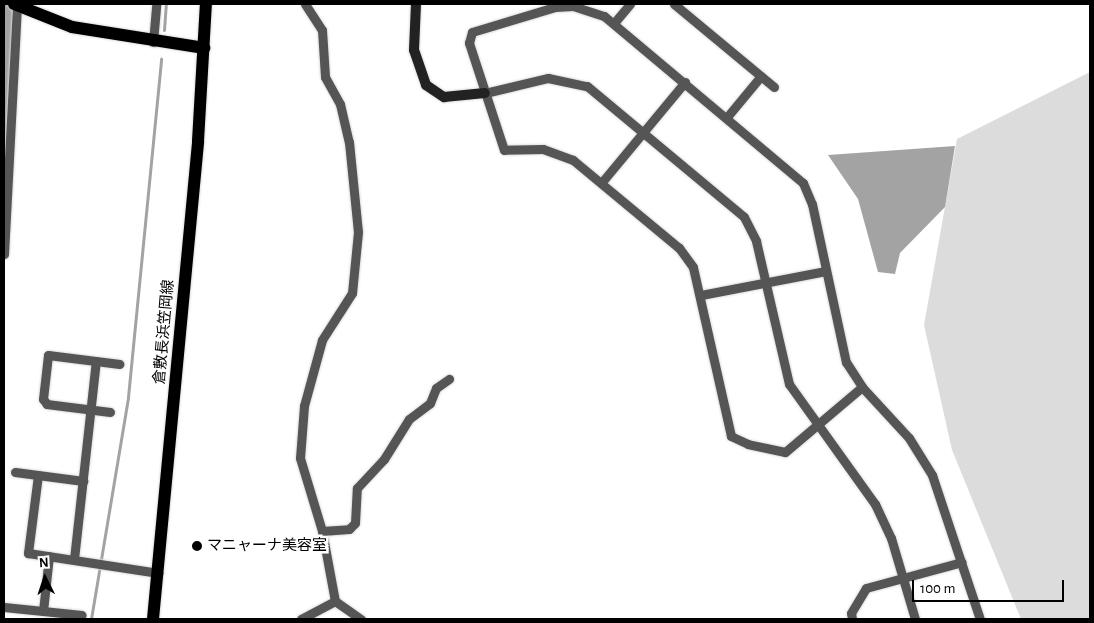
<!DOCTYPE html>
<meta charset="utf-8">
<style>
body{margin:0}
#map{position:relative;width:1094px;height:623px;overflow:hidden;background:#fff;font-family:"Alegreya Sans","Noto Sans JP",sans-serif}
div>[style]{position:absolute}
.green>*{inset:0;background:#dcdcdc}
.water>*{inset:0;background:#a3a3a3}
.stream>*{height:3px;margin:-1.5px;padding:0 1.5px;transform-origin:1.5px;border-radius:1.5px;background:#a3a3a3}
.roads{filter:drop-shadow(0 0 1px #dbdbdb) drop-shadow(0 0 1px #dbdbdb)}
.street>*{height:9px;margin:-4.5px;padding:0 4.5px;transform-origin:4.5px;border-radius:4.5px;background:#555}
.secondary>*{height:10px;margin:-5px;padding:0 5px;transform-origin:5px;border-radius:5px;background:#222}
.primary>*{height:12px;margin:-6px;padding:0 6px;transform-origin:6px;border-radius:6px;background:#000}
.dots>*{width:14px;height:14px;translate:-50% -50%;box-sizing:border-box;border:2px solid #fff;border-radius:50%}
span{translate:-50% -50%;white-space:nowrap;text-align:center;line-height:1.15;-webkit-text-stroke:5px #fff;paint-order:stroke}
.street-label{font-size:15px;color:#000}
.poi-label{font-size:15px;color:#000}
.left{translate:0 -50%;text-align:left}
.frame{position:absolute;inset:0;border:5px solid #000;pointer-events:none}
.north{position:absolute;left:20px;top:553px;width:50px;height:50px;-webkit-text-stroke:4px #fff;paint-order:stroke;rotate:356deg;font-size:14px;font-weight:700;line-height:20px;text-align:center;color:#000}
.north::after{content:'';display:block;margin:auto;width:18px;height:22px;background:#000;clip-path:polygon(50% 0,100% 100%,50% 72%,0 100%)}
.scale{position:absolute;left:912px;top:580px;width:152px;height:22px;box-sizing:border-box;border:2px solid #000;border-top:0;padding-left:6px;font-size:15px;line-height:18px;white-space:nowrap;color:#000;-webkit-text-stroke:4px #fff;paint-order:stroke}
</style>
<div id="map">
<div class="green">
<div style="clip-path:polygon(1090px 72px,1090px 619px,1021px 619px,952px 450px,924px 325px,957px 139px)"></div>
</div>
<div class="water">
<div style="clip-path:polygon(4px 4px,12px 4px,13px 71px,4px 183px)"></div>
<div style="clip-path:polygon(955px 146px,945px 207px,900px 253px,895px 274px,878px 272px,858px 199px,828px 155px)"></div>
</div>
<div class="stream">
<div style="left:164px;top:30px;width:26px;rotate:-86deg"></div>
<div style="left:91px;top:619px;width:225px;rotate:-80.5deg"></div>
<div style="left:128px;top:397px;width:340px;rotate:-84.4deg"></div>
</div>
<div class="roads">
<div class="street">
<div style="left:305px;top:4px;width:31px;rotate:57deg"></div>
<div style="left:322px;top:30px;width:47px;rotate:86.3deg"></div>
<div style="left:325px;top:77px;width:31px;rotate:61deg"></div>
<div style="left:340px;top:104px;width:39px;rotate:77deg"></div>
<div style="left:349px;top:142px;width:90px;rotate:84.3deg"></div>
<div style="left:358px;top:232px;width:61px;rotate:95.6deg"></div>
<div style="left:352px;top:293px;width:56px;rotate:122.6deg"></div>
<div style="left:322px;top:340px;width:68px;rotate:105.3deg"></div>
<div style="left:304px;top:406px;width:52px;rotate:94.4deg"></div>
<div style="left:300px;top:458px;width:76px;rotate:73.2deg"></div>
<div style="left:322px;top:531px;width:71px;rotate:79.5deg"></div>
<div style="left:335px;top:601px;width:32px;rotate:35deg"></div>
<div style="left:674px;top:4px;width:130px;rotate:39.7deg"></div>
<div style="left:614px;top:23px;width:25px;rotate:-50deg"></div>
<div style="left:153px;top:42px;width:38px;rotate:-85deg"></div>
<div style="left:485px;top:93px;width:65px;rotate:-13.4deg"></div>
<div style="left:548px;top:78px;width:40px;rotate:12deg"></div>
<div style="left:587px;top:86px;width:204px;rotate:39.8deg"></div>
<div style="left:744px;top:217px;width:27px;rotate:63deg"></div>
<div style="left:756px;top:241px;width:147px;rotate:77deg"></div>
<div style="left:789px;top:384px;width:148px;rotate:54.4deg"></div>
<div style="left:875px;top:504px;width:38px;rotate:65deg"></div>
<div style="left:891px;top:538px;width:84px;rotate:73.5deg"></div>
<div style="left:727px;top:117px;width:53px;rotate:-50.3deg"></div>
<div style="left:602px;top:182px;width:130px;rotate:-50.3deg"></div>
<div style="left:4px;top:254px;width:249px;rotate:-87deg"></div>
<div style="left:701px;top:295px;width:127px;rotate:-10.9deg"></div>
<div style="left:862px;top:387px;width:101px;rotate:139.8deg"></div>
<div style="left:785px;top:452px;width:38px;rotate:-168deg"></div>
<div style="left:748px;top:444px;width:19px;rotate:-155deg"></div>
<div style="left:731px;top:436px;width:173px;rotate:-102.7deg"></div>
<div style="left:693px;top:267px;width:24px;rotate:-126deg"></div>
<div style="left:679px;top:248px;width:138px;rotate:-140.3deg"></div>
<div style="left:573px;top:160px;width:32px;rotate:-160deg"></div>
<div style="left:543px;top:149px;width:39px;rotate:179deg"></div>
<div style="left:504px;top:150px;width:113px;rotate:-108.1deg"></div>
<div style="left:469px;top:43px;width:11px;rotate:-75deg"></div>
<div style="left:472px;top:32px;width:87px;rotate:-16.8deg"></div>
<div style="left:555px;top:7px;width:18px;rotate:-3deg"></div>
<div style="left:573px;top:6px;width:33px;rotate:18deg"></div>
<div style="left:604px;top:16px;width:260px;rotate:40deg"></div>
<div style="left:803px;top:183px;width:23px;rotate:67deg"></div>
<div style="left:812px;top:204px;width:162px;rotate:77.9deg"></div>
<div style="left:846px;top:362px;width:30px;rotate:57deg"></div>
<div style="left:862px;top:387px;width:69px;rotate:47.3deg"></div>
<div style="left:909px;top:438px;width:44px;rotate:58.1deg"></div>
<div style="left:932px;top:475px;width:152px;rotate:71.6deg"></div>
<div style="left:110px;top:412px;width:64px;rotate:-172.8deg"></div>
<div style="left:47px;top:404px;width:6px;rotate:-129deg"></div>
<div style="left:43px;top:399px;width:44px;rotate:-83.5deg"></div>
<div style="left:48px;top:355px;width:72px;rotate:7.2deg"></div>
<div style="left:15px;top:472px;width:69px;rotate:7.5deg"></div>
<div style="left:38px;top:475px;width:79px;rotate:97.3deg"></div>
<div style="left:28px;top:553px;width:132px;rotate:8.7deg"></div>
<div style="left:322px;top:531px;width:27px;rotate:-4deg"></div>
<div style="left:349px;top:529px;width:8px;rotate:-45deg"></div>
<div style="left:355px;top:523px;width:35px;rotate:-87deg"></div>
<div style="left:357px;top:488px;width:40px;rotate:-47deg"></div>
<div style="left:384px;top:459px;width:47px;rotate:-58deg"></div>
<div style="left:409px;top:419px;width:26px;rotate:-37deg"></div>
<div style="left:430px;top:403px;width:16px;rotate:-68deg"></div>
<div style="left:436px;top:388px;width:16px;rotate:-35deg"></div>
<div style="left:74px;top:559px;width:199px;rotate:-83.7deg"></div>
<div style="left:4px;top:607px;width:78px;rotate:5.9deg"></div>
<div style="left:43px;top:611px;width:55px;rotate:-83.8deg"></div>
<div style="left:301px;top:619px;width:38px;rotate:-28deg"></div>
<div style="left:852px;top:619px;width:6px;rotate:-99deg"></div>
<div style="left:851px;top:613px;width:29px;rotate:-59deg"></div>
<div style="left:866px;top:588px;width:99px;rotate:-15.2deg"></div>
</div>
<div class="secondary">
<div style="left:416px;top:4px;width:46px;rotate:92.5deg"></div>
<div style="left:414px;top:50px;width:37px;rotate:71deg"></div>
<div style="left:426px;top:85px;width:22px;rotate:34deg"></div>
<div style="left:444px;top:97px;width:41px;rotate:-5.6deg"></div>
</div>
<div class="primary">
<div style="left:14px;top:4px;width:62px;rotate:21.6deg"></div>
<div style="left:72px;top:27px;width:134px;rotate:9deg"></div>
<div style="left:153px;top:619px;width:480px;rotate:-84.6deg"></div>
<div style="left:198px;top:141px;width:137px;rotate:-86.7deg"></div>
</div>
</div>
<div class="dots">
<div style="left:197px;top:546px;background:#000"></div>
</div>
<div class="street-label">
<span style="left:164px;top:332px;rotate:-85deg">倉敷長浜笠岡線</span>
</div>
<div class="poi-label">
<span class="left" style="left:207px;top:546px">マニャーナ美容室</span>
</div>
<div class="frame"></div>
<div class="north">N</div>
<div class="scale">100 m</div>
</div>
